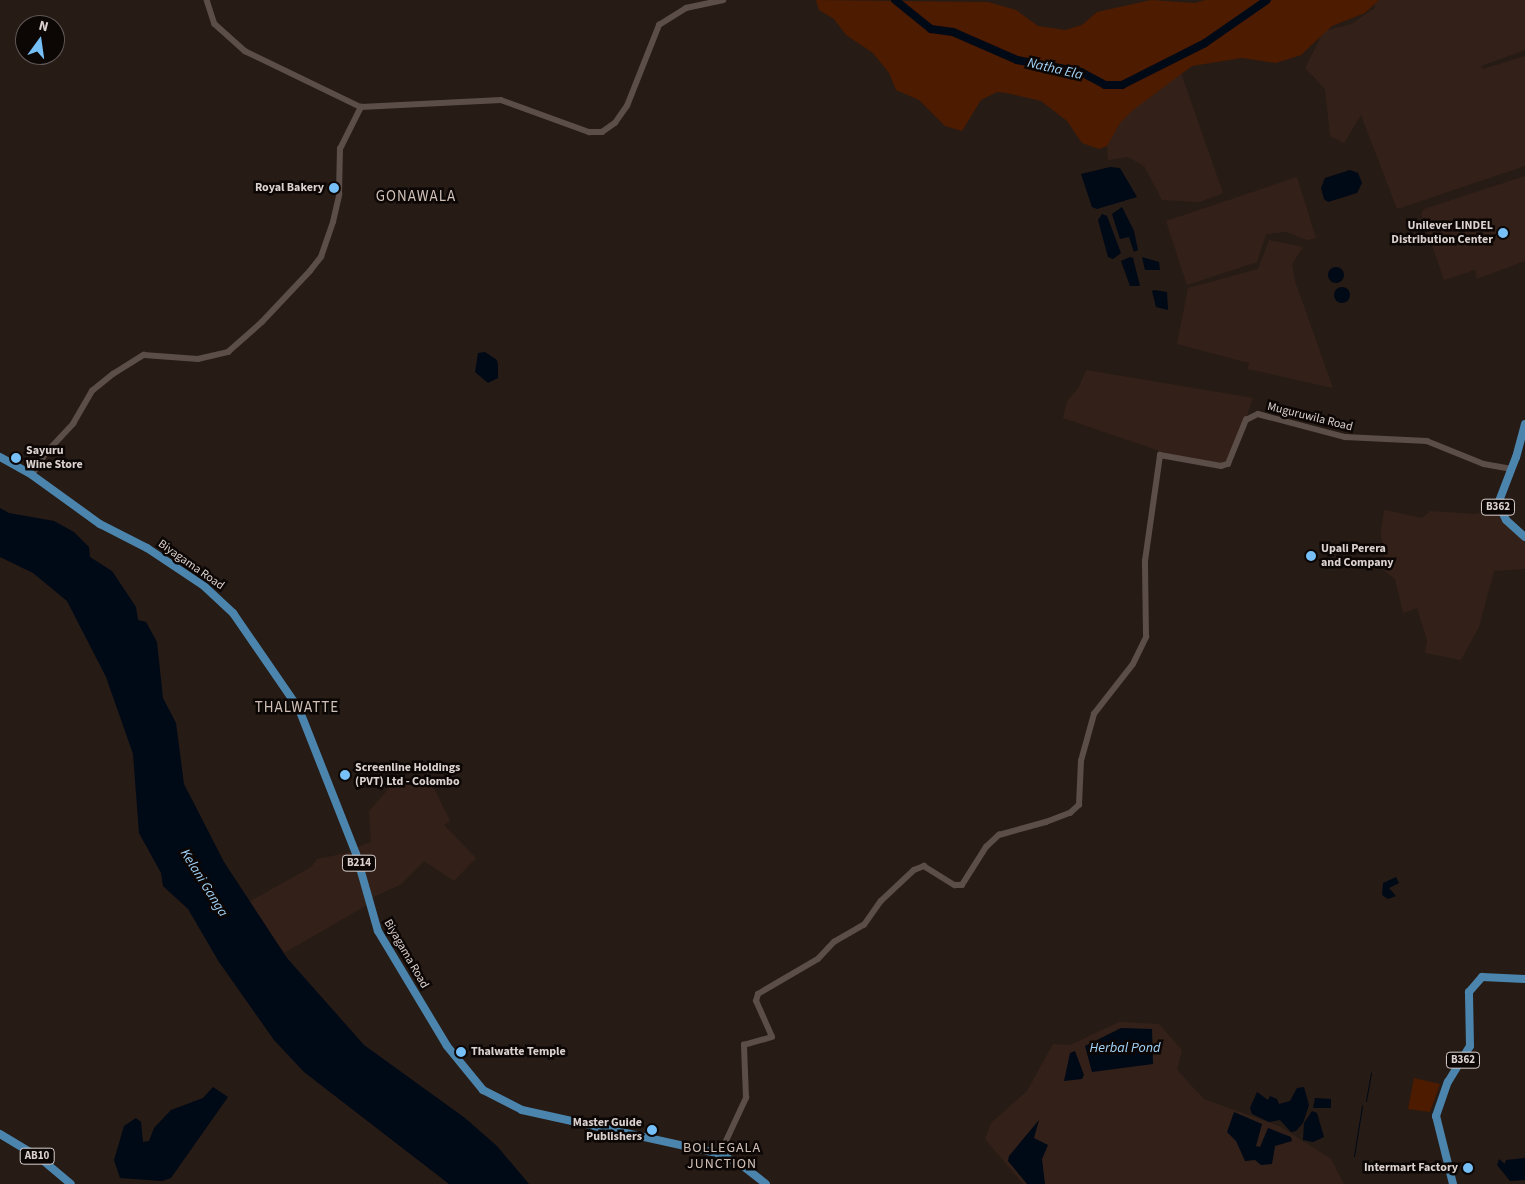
<!DOCTYPE html>
<style>
body{margin:0}
#map{position:relative;width:1525px;height:1184px;overflow:hidden;background:#261b15;font-family:"Source Sans 3",sans-serif}
div>[style]{position:absolute}
.built>*{inset:0;background:#332119}
.green>*{inset:0;background:#4d1b00}
.water>*{inset:0;background:#000916}
.round{border-radius:50%}
.stream>*{height:1px;margin:-0.5px;padding:0 0.5px;transform-origin:0.5px;border-radius:0.5px;background:#000916}
.river>*{height:8px;margin:-4px;padding:0 4px;transform-origin:4px;border-radius:4px;background:#000916}
.tertiary>*{height:5.5px;margin:-2.75px;padding:0 2.75px;transform-origin:2.75px;border-radius:2.75px;background:#5b4d47}
.primary>*{height:8px;margin:-4px;padding:0 4px;transform-origin:4px;border-radius:4px;background:#4b85ae}
.dots>*{width:14px;height:14px;translate:-50% -50%;box-sizing:border-box;border:2px solid #0c0705;border-radius:50%}
span{translate:-50% -50%;white-space:nowrap;text-align:center;line-height:1.15;-webkit-text-stroke:5px #0c0705;paint-order:stroke}
.shield-label span{padding:1px 4px;background:#0c0705;border:1px solid;border-radius:4px;-webkit-text-stroke-width:0}
.shield-label{font-size:11px;color:#dbd2cf;font-weight:700}
.poi-label{font-size:12px;color:#dbd2cf;font-weight:700}
.right{translate:-100% -50%;text-align:right}
.left{translate:0 -50%;text-align:left}
.street-label{font-size:12px;color:#dbd2cf}
.water-label{font-size:14px;color:#a2d3f9;font-style:italic}
.neighbourhood-label{font-size:14px;color:#d0c0b8;letter-spacing:1px}
.quarter-label{font-size:15px;color:#d0c0b8;letter-spacing:1px}
.north{position:absolute;left:15px;top:15px;width:50px;height:50px;box-sizing:border-box;background:#0c0705;border:1px solid #5f5856;border-radius:50%;rotate:14deg;font-size:14px;font-weight:700;line-height:20px;text-align:center;color:#dbd2cf}
.north::after{content:'';display:block;margin:auto;width:18px;height:22px;background:#77c0f7;clip-path:polygon(50% 0,100% 100%,50% 72%,0 100%)}
</style>
<div id="map">
<div class="built">
<div style="clip-path:polygon(1374px 0,1525px 0,1525px 50px,1481px 66px,1483px 69px,1525px 56px,1525px 166px,1397px 209px,1361px 115px,1344px 143px,1330px 136px,1325px 89px,1305px 68px,1324px 31px,1351px 24px,1375px 8px)"></div>
<div style="clip-path:polygon(1181px 73px,1223px 193px,1200px 202px,1162px 200px,1144px 166px,1128px 157px,1108px 160px,1106px 128px)"></div>
<div style="clip-path:polygon(1525px 176px,1525px 261px,1477px 279px,1475px 270px,1444px 280px,1421px 214px,1424px 209px)"></div>
<div style="clip-path:polygon(1297px 177px,1316px 238px,1307px 240px,1286px 232px,1266px 234px,1257px 262px,1187px 285px,1166px 221px)"></div>
<div style="clip-path:polygon(1269px 240px,1303px 247px,1292px 264px,1295px 281px,1333px 388px,1248px 369px,1249px 363px,1177px 344px,1188px 288px,1258px 269px)"></div>
<div style="clip-path:polygon(1086px 370px,1253px 398px,1232px 458px,1221px 467px,1189px 461px,1063px 418px,1067px 401px,1079px 387px)"></div>
<div style="clip-path:polygon(1384px 510px,1422px 518px,1430px 511px,1475px 514px,1496px 510px,1525px 541px,1525px 569px,1494px 571px,1479px 627px,1461px 660px,1425px 653px,1427px 640px,1417px 608px,1403px 613px,1395px 579px,1385px 571px,1381px 532px)"></div>
<div style="clip-path:polygon(426px 782px,435px 790px,450px 821px,444px 825px,476px 858px,454px 881px,424px 861px,400px 885px,371px 898px,355px 848px,371px 842px,369px 811px,391px 786px)"></div>
<div style="clip-path:polygon(351px 852px,367px 905px,284px 953px,249px 902px,311px 867px,317px 859px)"></div>
<div style="clip-path:polygon(1119px 1022px,1159px 1024px,1182px 1050px,1177px 1070px,1204px 1099px,1279px 1126px,1331px 1159px,1344px 1184px,1023px 1184px,985px 1139px,991px 1123px,1027px 1091px,1053px 1044px,1070px 1045px)"></div>
</div>
<div class="green">
<div style="clip-path:polygon(816px 0,988px 2px,1016px 10px,1038px 26px,1065px 30px,1082px 25px,1097px 12px,1151px 0,1195px 3px,1205px 0,1379px 0,1365px 13px,1332px 26px,1301px 55px,1276px 63px,1242px 58px,1192px 66px,1133px 110px,1120px 123px,1107px 146px,1099px 149px,1082px 143px,1067px 121px,1041px 101px,1006px 93px,997px 92px,981px 100px,962px 131px,945px 126px,919px 100px,896px 90px,889px 73px,873px 53px,846px 35px,834px 19px,819px 10px)"></div>
<div style="clip-path:polygon(1414px 1078px,1440px 1084px,1430px 1112px,1408px 1109px)"></div>
</div>
<div class="water">
<div style="clip-path:polygon(1110px 167px,1120px 168px,1137px 197px,1097px 209px,1092px 207px,1081px 174px)"></div>
<div style="clip-path:polygon(1350px 170px,1358px 173px,1362px 183px,1357px 193px,1328px 202px,1324px 199px,1321px 188px,1325px 178px)"></div>
<div style="clip-path:polygon(1122px 207px,1134px 231px,1138px 250px,1134px 252px,1129px 237px,1120px 239px,1112px 214px)"></div>
<div style="clip-path:polygon(1102px 214px,1107px 216px,1121px 253px,1113px 259px,1108px 257px,1098px 220px)"></div>
<div style="clip-path:polygon(1130px 257px,1133px 258px,1140px 286px,1130px 286px,1121px 261px)"></div>
<div style="clip-path:polygon(1142px 257px,1159px 262px,1160px 270px,1145px 270px)"></div>
<div class="round" style="left:1328px;top:267px;width:16px;height:16px"></div>
<div class="round" style="left:1334px;top:287px;width:16px;height:16px"></div>
<div style="clip-path:polygon(1154px 290px,1167px 292px,1168px 310px,1156px 307px,1152px 291px)"></div>
<div style="clip-path:polygon(485px 352px,497px 360px,498px 365px,498px 378px,488px 383px,475px 372px,478px 353px)"></div>
<div style="clip-path:polygon(0 508px,9px 513px,54px 521px,74px 532px,89px 547px,90px 557px,112px 571px,136px 607px,138px 620px,146px 622px,157px 642px,163px 698px,176px 723px,184px 784px,224px 862px,287px 958px,364px 1045px,465px 1118px,497px 1146px,529px 1184px,449px 1184px,304px 1072px,274px 1040px,219px 962px,188px 909px,163px 886px,161px 873px,139px 833px,133px 754px,106px 677px,67px 601px,33px 573px,0 557px)"></div>
<div style="clip-path:polygon(1396px 877px,1399px 883px,1389px 888px,1396px 896px,1388px 899px,1382px 895px,1383px 883px)"></div>
<div style="clip-path:polygon(1121px 1028px,1152px 1029px,1153px 1064px,1092px 1072px,1085px 1046px)"></div>
<div style="clip-path:polygon(1075px 1051px,1084px 1075px,1082px 1079px,1064px 1081px,1070px 1053px)"></div>
<div style="clip-path:polygon(213px 1087px,228px 1097px,171px 1178px,162px 1181px,120px 1178px,114px 1160px,124px 1126px,136px 1118px,141px 1122px,143px 1142px,149px 1141px,154px 1128px,171px 1110px,203px 1098px)"></div>
<div style="clip-path:polygon(1304px 1087px,1309px 1105px,1303px 1123px,1296px 1131px,1291px 1132px,1280px 1120px,1269px 1122px,1252px 1114px,1250px 1108px,1257px 1092px,1268px 1100px,1270px 1096px,1277px 1099px,1279px 1104px,1290px 1101px,1297px 1088px)"></div>
<div style="clip-path:polygon(1315px 1098px,1331px 1099px,1331px 1108px,1313px 1108px)"></div>
<div style="clip-path:polygon(1312px 1111px,1317px 1113px,1324px 1137px,1313px 1142px,1303px 1140px,1304px 1123px)"></div>
<div style="clip-path:polygon(1234px 1112px,1262px 1124px,1256px 1146px,1260px 1147px,1268px 1128px,1291px 1137px,1292px 1141px,1275px 1146px,1272px 1164px,1261px 1165px,1255px 1160px,1245px 1161px,1236px 1141px,1227px 1132px)"></div>
<div style="clip-path:polygon(1039px 1120px,1034px 1138px,1048px 1145px,1042px 1159px,1045px 1184px,1027px 1184px,1008px 1161px,1009px 1156px)"></div>
<div style="clip-path:polygon(1525px 1158px,1525px 1180px,1510px 1181px,1497px 1165px,1499px 1159px,1505px 1164px,1506px 1160px)"></div>
</div>
<div class="stream">
<div style="left:1366px;top:1101px;width:29px;rotate:-80deg"></div>
<div style="left:1354px;top:1156px;width:51px;rotate:-80.9deg"></div>
</div>
<div class="river">
<div style="left:895px;top:0;width:46px;rotate:38.9deg"></div>
<div style="left:931px;top:29px;width:22px;rotate:8deg"></div>
<div style="left:953px;top:32px;width:70px;rotate:23.6deg"></div>
<div style="left:1017px;top:60px;width:65px;rotate:10.6deg"></div>
<div style="left:1081px;top:72px;width:27px;rotate:28deg"></div>
<div style="left:1105px;top:85px;width:17px"></div>
<div style="left:1122px;top:85px;width:93px;rotate:-26.8deg"></div>
<div style="left:1205px;top:43px;width:75px;rotate:-34.7deg"></div>
</div>
<div class="tertiary">
<div style="left:207px;top:0;width:25px;rotate:72deg"></div>
<div style="left:215px;top:24px;width:40px;rotate:42deg"></div>
<div style="left:245px;top:51px;width:129px;rotate:25.8deg"></div>
<div style="left:361px;top:107px;width:140px;rotate:-2.9deg"></div>
<div style="left:501px;top:100px;width:94px;rotate:20deg"></div>
<div style="left:589px;top:132px;width:13px"></div>
<div style="left:602px;top:132px;width:16px;rotate:-35deg"></div>
<div style="left:615px;top:123px;width:21px;rotate:-55deg"></div>
<div style="left:627px;top:106px;width:87px;rotate:-68.4deg"></div>
<div style="left:659px;top:25px;width:32px;rotate:-32deg"></div>
<div style="left:686px;top:8px;width:38px;rotate:-12deg"></div>
<div style="left:32px;top:475px;width:26px;rotate:-58deg"></div>
<div style="left:46px;top:453px;width:40px;rotate:-47deg"></div>
<div style="left:73px;top:424px;width:38px;rotate:-60deg"></div>
<div style="left:92px;top:391px;width:27px;rotate:-39deg"></div>
<div style="left:113px;top:374px;width:36px;rotate:-32deg"></div>
<div style="left:144px;top:355px;width:54px;rotate:4.2deg"></div>
<div style="left:198px;top:359px;width:31px;rotate:-13deg"></div>
<div style="left:228px;top:352px;width:45px;rotate:-41.4deg"></div>
<div style="left:262px;top:322px;width:70px;rotate:-46.7deg"></div>
<div style="left:310px;top:271px;width:18px;rotate:-52deg"></div>
<div style="left:321px;top:257px;width:37px;rotate:-71deg"></div>
<div style="left:333px;top:222px;width:28px;rotate:-77deg"></div>
<div style="left:339px;top:195px;width:46px;rotate:-88.8deg"></div>
<div style="left:340px;top:149px;width:47px;rotate:-63.4deg"></div>
<div style="left:720px;top:1154px;width:62px;rotate:-65.1deg"></div>
<div style="left:746px;top:1098px;width:53px;rotate:-92.2deg"></div>
<div style="left:744px;top:1045px;width:29px;rotate:-16deg"></div>
<div style="left:772px;top:1037px;width:39px;rotate:-114deg"></div>
<div style="left:756px;top:1001px;width:7px;rotate:-74deg"></div>
<div style="left:758px;top:994px;width:69px;rotate:-30.3deg"></div>
<div style="left:818px;top:959px;width:23px;rotate:-47deg"></div>
<div style="left:834px;top:942px;width:34px;rotate:-30deg"></div>
<div style="left:864px;top:925px;width:29px;rotate:-55deg"></div>
<div style="left:881px;top:901px;width:45px;rotate:-43.2deg"></div>
<div style="left:914px;top:870px;width:11px;rotate:-22deg"></div>
<div style="left:924px;top:866px;width:36px;rotate:32deg"></div>
<div style="left:955px;top:885px;width:7px"></div>
<div style="left:962px;top:885px;width:45px;rotate:-57.7deg"></div>
<div style="left:986px;top:847px;width:18px;rotate:-43deg"></div>
<div style="left:999px;top:835px;width:49px;rotate:-15.5deg"></div>
<div style="left:1046px;top:822px;width:26px;rotate:-21deg"></div>
<div style="left:1070px;top:813px;width:12px;rotate:-42deg"></div>
<div style="left:1079px;top:805px;width:44px;rotate:-87.4deg"></div>
<div style="left:1081px;top:761px;width:49px;rotate:-74.5deg"></div>
<div style="left:1094px;top:714px;width:63px;rotate:-52deg"></div>
<div style="left:1133px;top:664px;width:30px;rotate:-64deg"></div>
<div style="left:1146px;top:637px;width:76px;rotate:-90.8deg"></div>
<div style="left:1145px;top:561px;width:107px;rotate:-81.9deg"></div>
<div style="left:1160px;top:455px;width:62px;rotate:10.2deg"></div>
<div style="left:1221px;top:466px;width:7px;rotate:-16deg"></div>
<div style="left:1228px;top:464px;width:48px;rotate:-67.8deg"></div>
<div style="left:1246px;top:420px;width:13px;rotate:-27deg"></div>
<div style="left:1258px;top:414px;width:90px;rotate:14.8deg"></div>
<div style="left:1345px;top:437px;width:82px;rotate:2.8deg"></div>
<div style="left:1427px;top:441px;width:61px;rotate:22deg"></div>
<div style="left:1484px;top:464px;width:28px;rotate:10deg"></div>
</div>
<div class="primary">
<div style="left:1525px;top:424px;width:34px;rotate:105deg"></div>
<div style="left:1516px;top:457px;width:50px;rotate:111deg"></div>
<div style="left:1498px;top:504px;width:18px;rotate:63deg"></div>
<div style="left:1506px;top:520px;width:25px;rotate:42deg"></div>
<div style="left:0;top:457px;width:37px;rotate:29deg"></div>
<div style="left:32px;top:475px;width:84px;rotate:35.8deg"></div>
<div style="left:100px;top:524px;width:53px;rotate:27.1deg"></div>
<div style="left:147px;top:548px;width:69px;rotate:33.7deg"></div>
<div style="left:204px;top:586px;width:40px;rotate:43deg"></div>
<div style="left:233px;top:613px;width:116px;rotate:55.5deg"></div>
<div style="left:299px;top:709px;width:156px;rotate:68.5deg"></div>
<div style="left:356px;top:854px;width:80px;rotate:74.1deg"></div>
<div style="left:378px;top:931px;width:134px;rotate:59deg"></div>
<div style="left:447px;top:1046px;width:57px;rotate:50.7deg"></div>
<div style="left:483px;top:1090px;width:44px;rotate:27.1deg"></div>
<div style="left:522px;top:1110px;width:203px;rotate:12.5deg"></div>
<div style="left:720px;top:1154px;width:26px;rotate:28deg"></div>
<div style="left:743px;top:1166px;width:29px;rotate:38deg"></div>
<div style="left:0;top:1134px;width:47px;rotate:31deg"></div>
<div style="left:40px;top:1158px;width:40px;rotate:40deg"></div>
<div style="left:1453px;top:1184px;width:70px;rotate:-104deg"></div>
<div style="left:1436px;top:1116px;width:36px;rotate:-71deg"></div>
<div style="left:1448px;top:1082px;width:42px;rotate:-58.6deg"></div>
<div style="left:1470px;top:1046px;width:54px;rotate:-91.1deg"></div>
<div style="left:1469px;top:992px;width:20px;rotate:-49deg"></div>
<div style="left:1482px;top:977px;width:43px;rotate:2.7deg"></div>
</div>
<div class="dots">
<div style="left:334px;top:188px;background:#77c0f7"></div>
<div style="left:1503px;top:233px;background:#77c0f7"></div>
<div style="left:16px;top:458px;background:#77c0f7"></div>
<div style="left:1311px;top:556px;background:#77c0f7"></div>
<div style="left:345px;top:775px;background:#77c0f7"></div>
<div style="left:461px;top:1052px;background:#77c0f7"></div>
<div style="left:652px;top:1130px;background:#77c0f7"></div>
<div style="left:1468px;top:1168px;background:#77c0f7"></div>
</div>
<div class="shield-label">
<span style="left:1498px;top:507px">B362</span>
<span style="left:359px;top:863px">B214</span>
<span style="left:1463px;top:1060px">B362</span>
<span style="left:37px;top:1156px">AB10</span>
</div>
<div class="poi-label">
<span class="right" style="left:324px;top:188px">Royal Bakery</span>
<span class="right" style="left:1493px;top:233px">Unilever LINDEL<br>Distribution Center</span>
<span class="left" style="left:26px;top:458px">Sayuru<br>Wine Store</span>
<span class="left" style="left:1321px;top:556px">Upali Perera<br>and Company</span>
<span class="left" style="left:355px;top:775px">Screenline Holdings<br>(PVT) Ltd - Colombo</span>
<span class="left" style="left:471px;top:1052px">Thalwatte Temple</span>
<span class="right" style="left:642px;top:1130px">Master Guide<br>Publishers</span>
<span class="right" style="left:1458px;top:1168px">Intermart Factory</span>
</div>
<div class="street-label">
<span style="left:1310px;top:417px;rotate:14deg">Muguruwila Road</span>
<span style="left:191px;top:565px;rotate:35deg">Biyagama Road</span>
<span style="left:406px;top:954px;rotate:60deg">Biyagama Road</span>
</div>
<div class="water-label">
<span style="left:1055px;top:69px;rotate:13deg">Natha Ela</span>
<span style="left:204px;top:883px;rotate:58deg">Kelani Ganga</span>
<span style="left:1125px;top:1048px">Herbal Pond</span>
</div>
<div class="neighbourhood-label">
<span style="left:722px;top:1156px">BOLLEGALA<br>JUNCTION</span>
</div>
<div class="quarter-label">
<span style="left:416px;top:197px">GONAWALA</span>
<span style="left:297px;top:708px">THALWATTE</span>
</div>
<div class="north">N</div>
</div>
